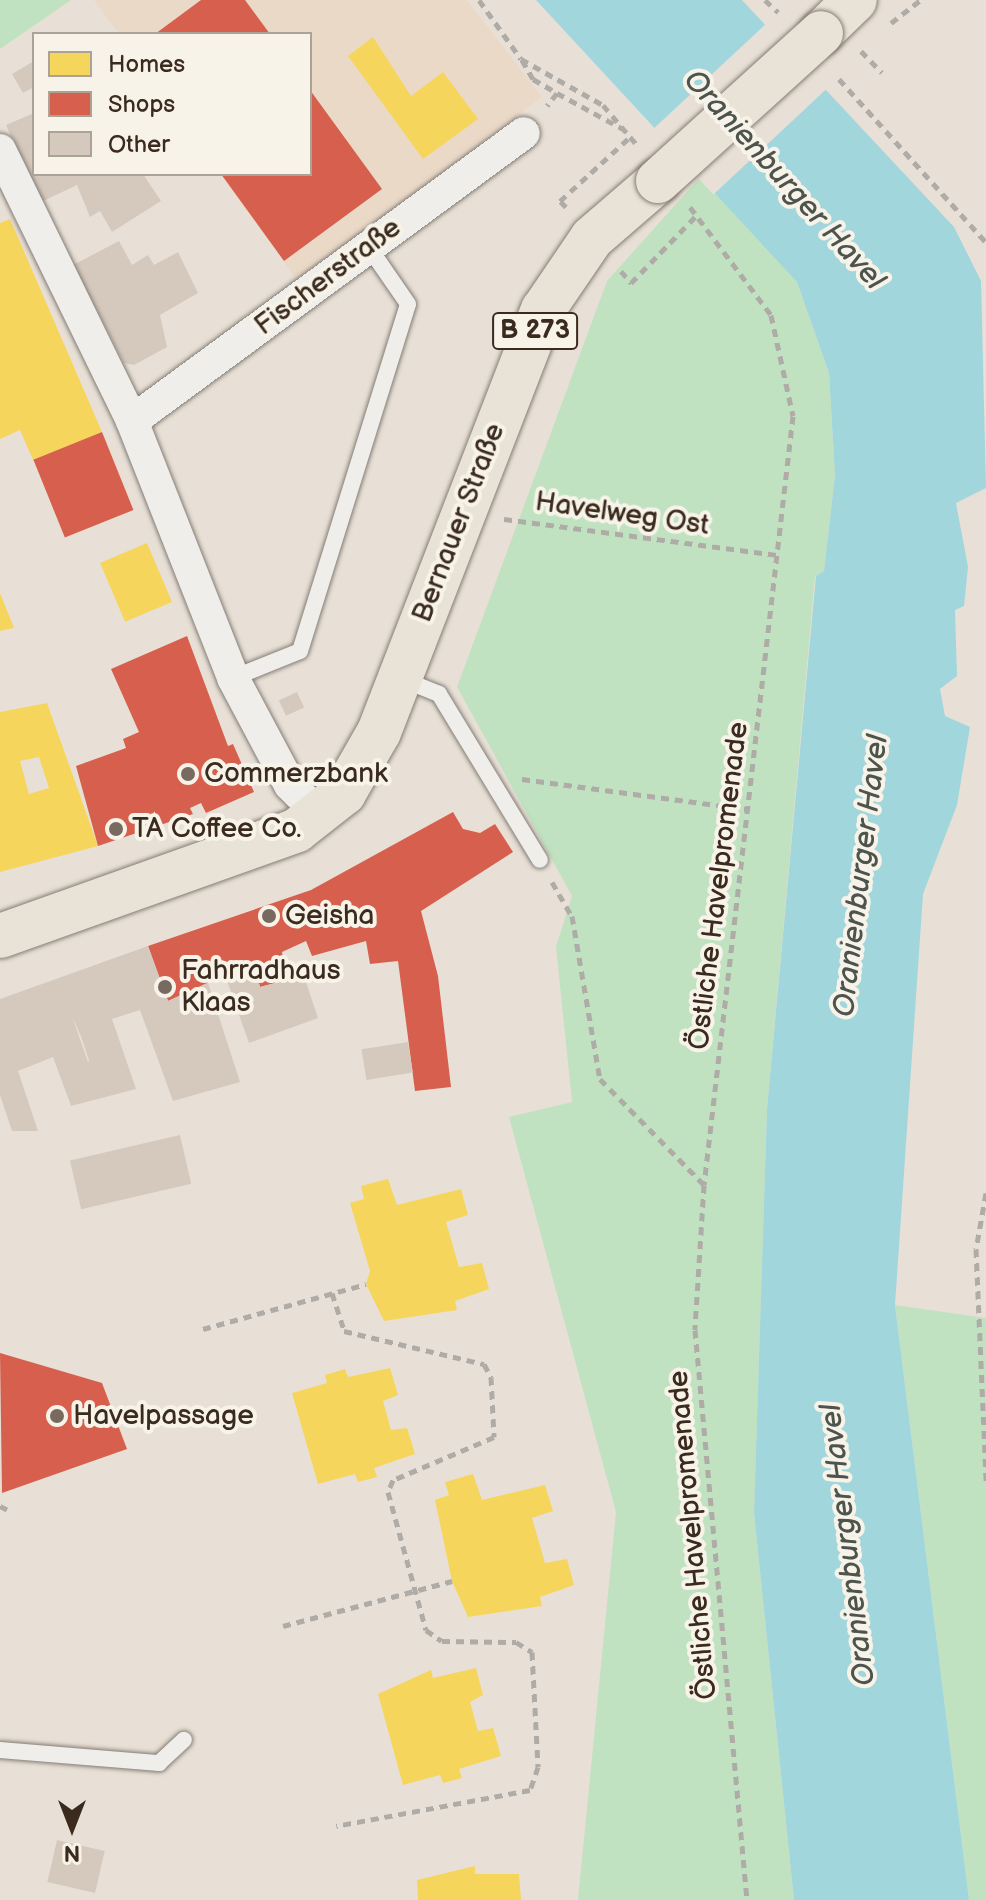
<!DOCTYPE html>
<meta charset="utf-8">
<style>
body{margin:0}
#map{position:relative;width:986px;height:1900px;overflow:hidden;background:#e8e0d6;font-family:"Balsamiq Sans",sans-serif}
div>[style]{position:absolute}
.built>*{inset:0;background:#ead9c7}
.green>*{inset:0;background:#c0e2c1}
.water>*{inset:0;background:#a1d6dc}
.pier>*{inset:0;background:#e8e0d6;transform-origin:0 0}
.homes>*{inset:0;background:#f6d55c;transform-origin:0 0}
.shops>*{inset:0;background:#d6604d;transform-origin:0 0}
.building>*{inset:0;background:#d5c9be;transform-origin:0 0}
.path>*{height:5px;margin-top:-2.5px;transform-origin:0;background:repeating-linear-gradient(90deg,#afaba6 0 8px,transparent 0 14px)}
.roads{filter:drop-shadow(0 0 2px #847d76) drop-shadow(0 0 2px #847d76)}
.lane>*{height:16px;margin:-8px;padding:0 8px;transform-origin:8px;border-radius:8px;background:#f0eeea}
.street>*{height:32px;margin:-16px;padding:0 16px;transform-origin:16px;border-radius:16px;background:#f0eeea}
.primary>*{height:44px;margin:-22px;padding:0 22px;transform-origin:22px;border-radius:22px;background:#e9e3d7}
.bridges{filter:drop-shadow(0 0 2px #847d76) drop-shadow(0 0 2px #847d76)}
.primary-bridge>*{height:44px;margin:-22px;padding:0 22px;transform-origin:22px;border-radius:22px;background:#e9e3d7}
.dots>*{width:22px;height:22px;translate:-50% -50%;box-sizing:border-box;border:4px solid #f7f3e8;border-radius:50%}
span{translate:-50% -50%;white-space:nowrap;text-align:center;line-height:1.15;-webkit-text-stroke:8px #f7f3e8;paint-order:stroke}
.shield-label span{padding:2px 6px;background:#f7f3e8;border:2px solid;border-radius:6px;-webkit-text-stroke-width:0}
.shield-label{font-size:26px;color:#3b2a1e;font-weight:700}
.street-label{font-size:28px;color:#3b2a1e}
.poi-label{font-size:28px;color:#3b2a1e}
.left{translate:0 -50%;text-align:left}
.water-label{font-size:30px;color:#4d544e;font-style:italic}
.legend{position:absolute;left:32px;top:32px;width:280px;height:144px;box-sizing:border-box;background:#f7f3e8;border:2px solid #aca397;margin:0;padding:10px 14px;list-style:none;font-size:24px;color:#3b2a1e}
.legend li{display:flex;align-items:center;gap:16px;height:40px}
.legend b{width:40px;border:2px solid #aca397}
.north{position:absolute;left:32px;top:1788px;width:80px;height:80px;-webkit-text-stroke:6px #f7f3e8;paint-order:stroke;rotate:180deg;font-size:22px;font-weight:700;line-height:32px;text-align:center;color:#3b2a1e}
.north::after{content:'';display:block;margin:auto;width:28px;height:36px;background:#3b2a1e;clip-path:polygon(50% 0,100% 100%,50% 72%,0 100%)}
</style>
<div id="map">
<div class="built">
<div style="clip-path:polygon(94px 0,467px 0,542px 97px,297px 280px,220px 174px,310px 174px,310px 34px,119px 34px)"></div>
</div>
<div class="green">
<div style="clip-path:polygon(0 0,71px 0,0 49px)"></div>
<div style="clip-path:polygon(702px 175px,797px 282px,829px 373px,835px 474px,824px 571px,815px 577px,767px 1109px,754px 1513px,794px 1900px,578px 1900px,616px 1512px,509px 1117px,572px 1102px,556px 947px,572px 896px,457px 687px,607px 281px)"></div>
<div style="clip-path:polygon(895px 1305px,986px 1318px,986px 1900px,969px 1900px)"></div>
</div>
<div class="water">
<div style="clip-path:polygon(536px 0,742px 0,954px 227px,981px 281px,986px 488px,956px 503px,968px 567px,964px 606px,955px 610px,957px 676px,940px 689px,945px 716px,970px 727px,957px 805px,923px 894px,895px 1305px,969px 1900px,794px 1900px,754px 1513px,767px 1109px,816px 576px,824px 571px,835px 475px,829px 373px,797px 282px)"></div>
</div>
<div class="pier">
<div style="left:769px;top:21px;width:89px;height:159px;rotate:47deg"></div>
</div>
<div class="homes">
<div style="clip-path:polygon(373px 37px,411px 96px,443px 72px,478px 119px,423px 159px,348px 56px)"></div>
<div style="clip-path:polygon(10px 219px,102px 432px,34px 462px,20px 430px,0 439px,0 223px)"></div>
<div style="left:147px;top:543px;width:64px;height:51px;rotate:67deg"></div>
<div style="clip-path:polygon(0 593px,14px 628px,0 631px)"></div>
<div style="clip-path:polygon(evenodd,47px 703px,98px 846px,0 872px,0 712px,47px 703px,39px 757px,49px 788px,29px 794px,20px 761px,39px 757px)"></div>
<div style="clip-path:polygon(388px 1179px,397px 1205px,461px 1189px,468px 1215px,446px 1222px,459px 1267px,482px 1263px,489px 1289px,455px 1301px,457px 1310px,384px 1321px,366px 1284px,370px 1271px,350px 1203px,364px 1199px,361px 1186px)"></div>
<div style="clip-path:polygon(390px 1368px,398px 1395px,383px 1401px,391px 1430px,407px 1428px,415px 1454px,374px 1468px,377px 1477px,358px 1482px,355px 1474px,318px 1484px,292px 1393px,327px 1383px,325px 1375px,345px 1369px,348px 1377px)"></div>
<div style="clip-path:polygon(473px 1474px,482px 1500px,545px 1485px,553px 1511px,532px 1518px,545px 1563px,567px 1559px,574px 1585px,540px 1597px,542px 1606px,468px 1617px,452px 1581px,435px 1500px,449px 1495px,445px 1482px)"></div>
<div style="clip-path:polygon(476px 1668px,483px 1695px,470px 1702px,478px 1731px,493px 1728px,501px 1756px,459px 1769px,462px 1778px,443px 1783px,440px 1775px,403px 1785px,378px 1694px,431px 1670px,433px 1678px)"></div>
<div style="clip-path:polygon(475px 1866px,475px 1874px,519px 1874px,521px 1900px,418px 1900px,417px 1880px)"></div>
</div>
<div class="shops">
<div style="clip-path:polygon(201px 0,245px 0,270px 34px,155px 34px)"></div>
<div style="clip-path:polygon(310px 90px,382px 189px,284px 261px,221px 174px,310px 174px)"></div>
<div style="left:102px;top:432px;width:84px;height:74px;rotate:68deg"></div>
<div style="clip-path:polygon(187px 636px,228px 746px,233px 744px,254px 792px,206px 813px,201px 803px,190px 808px,193px 814px,98px 846px,76px 766px,126px 748px,123px 739px,139px 732px,111px 669px)"></div>
<div style="clip-path:polygon(453px 812px,463px 829px,480px 833px,495px 824px,513px 852px,421px 911px,438px 976px,451px 1087px,415px 1091px,398px 961px,370px 964px,366px 941px,312px 956px,306px 941px,282px 952px,286px 980px,260px 987px,253px 962px,168px 1001px,148px 946px,311px 890px)"></div>
<div style="clip-path:polygon(0 1353px,102px 1383px,127px 1449px,2px 1493px)"></div>
</div>
<div class="building">
<div style="clip-path:polygon(34px 61px,34px 87px,23px 93px,12px 74px)"></div>
<div style="clip-path:polygon(34px 113px,34px 174px,143px 174px,161px 201px,112px 232px,100px 211px,90px 217px,77px 185px,41px 202px,6px 125px)"></div>
<div style="clip-path:polygon(119px 241px,132px 265px,148px 255px,154px 265px,178px 252px,198px 293px,160px 315px,167px 347px,134px 365px,124px 363px,73px 265px)"></div>
<div style="left:297px;top:692px;width:17px;height:20px;rotate:65deg"></div>
<div style="clip-path:polygon(evenodd,148px 946px,168px 1001px,208px 983px,240px 1082px,173px 1101px,140px 1010px,112px 1019px,136px 1089px,71px 1106px,53px 1057px,18px 1071px,38px 1131px,12px 1131px,0 1095px,0 999px,148px 946px,72px 1016px,82px 1039px,89px 1061px,88px 1062px,72px 1016px)"></div>
<div style="clip-path:polygon(253px 962px,260px 987px,304px 976px,318px 1018px,249px 1043px,225px 975px)"></div>
<div style="left:408px;top:1042px;width:31px;height:47px;rotate:81deg"></div>
<div style="left:180px;top:1135px;width:50px;height:113px;rotate:77deg"></div>
<div style="left:57px;top:1840px;width:49px;height:43px;rotate:13deg"></div>
</div>
<div class="path">
<div style="left:479px;top:0;width:72px;rotate:54.6deg"></div>
<div style="left:521px;top:59px;width:94px;rotate:29.3deg"></div>
<div style="left:603px;top:105px;width:52px;rotate:49.6deg"></div>
<div style="left:765px;top:0;width:18px;rotate:43deg"></div>
<div style="left:891px;top:23px;width:37px;rotate:-38deg"></div>
<div style="left:861px;top:51px;width:30px;rotate:46deg"></div>
<div style="left:522px;top:60px;width:22px;rotate:60deg"></div>
<div style="left:533px;top:79px;width:28px;rotate:30deg"></div>
<div style="left:557px;top:93px;width:16px;rotate:128deg"></div>
<div style="left:839px;top:79px;width:219px;rotate:48deg"></div>
<div style="left:557px;top:93px;width:75px;rotate:28.6deg"></div>
<div style="left:566px;top:207px;width:8px;rotate:-135deg"></div>
<div style="left:560px;top:201px;width:95px;rotate:-42.4deg"></div>
<div style="left:690px;top:207px;width:135px;rotate:53.1deg"></div>
<div style="left:771px;top:315px;width:103px;rotate:77.7deg"></div>
<div style="left:793px;top:416px;width:774px;rotate:96.6deg"></div>
<div style="left:704px;top:1185px;width:145px;rotate:93.6deg"></div>
<div style="left:695px;top:1330px;width:572px;rotate:84.79deg"></div>
<div style="left:621px;top:271px;width:16px;rotate:50deg"></div>
<div style="left:631px;top:283px;width:95px;rotate:-45.9deg"></div>
<div style="left:504px;top:519px;width:275px;rotate:7.5deg"></div>
<div style="left:522px;top:779px;width:228px;rotate:7.6deg"></div>
<div style="left:552px;top:882px;width:39px;rotate:60deg"></div>
<div style="left:572px;top:916px;width:165px;rotate:80.3deg"></div>
<div style="left:600px;top:1079px;width:148px;rotate:45.5deg"></div>
<div style="left:986px;top:1193px;width:57px;rotate:100.1deg"></div>
<div style="left:976px;top:1249px;width:233px;rotate:87.5deg"></div>
<div style="left:332px;top:1293px;width:40px;rotate:72deg"></div>
<div style="left:344px;top:1331px;width:144px;rotate:13.3deg"></div>
<div style="left:484px;top:1364px;width:15px;rotate:62deg"></div>
<div style="left:491px;top:1377px;width:60px;rotate:87.1deg"></div>
<div style="left:494px;top:1437px;width:110px;rotate:156.9deg"></div>
<div style="left:393px;top:1480px;width:13px;rotate:113deg"></div>
<div style="left:388px;top:1492px;width:143px;rotate:74.6deg"></div>
<div style="left:426px;top:1630px;width:19px;rotate:35deg"></div>
<div style="left:442px;top:1641px;width:74px;rotate:0.8deg"></div>
<div style="left:516px;top:1642px;width:19px;rotate:32deg"></div>
<div style="left:532px;top:1652px;width:115px;rotate:87deg"></div>
<div style="left:538px;top:1767px;width:24px;rotate:109deg"></div>
<div style="left:530px;top:1790px;width:197px;rotate:169.5deg"></div>
<div style="left:203px;top:1329px;width:169px;rotate:-15.4deg"></div>
<div style="left:0;top:1506px;width:11px;rotate:27deg"></div>
<div style="left:283px;top:1626px;width:175px;rotate:-14.9deg"></div>
</div>
<div class="roads">
<div class="lane">
<div style="left:233px;top:678px;width:72px;rotate:-21.9deg"></div>
<div style="left:300px;top:651px;width:363px;rotate:-72.7deg"></div>
<div style="left:408px;top:304px;width:70px;rotate:-124.6deg"></div>
<div style="left:402px;top:679px;width:40px;rotate:22deg"></div>
<div style="left:439px;top:694px;width:194px;rotate:58.7deg"></div>
<div style="left:0;top:1750px;width:160px;rotate:4.7deg"></div>
<div style="left:159px;top:1763px;width:34px;rotate:-43deg"></div>
</div>
<div class="street">
<div style="left:0;top:150px;width:301px;rotate:64deg"></div>
<div style="left:132px;top:421px;width:276px;rotate:68.5deg"></div>
<div style="left:233px;top:678px;width:121px;rotate:62deg"></div>
<div style="left:290px;top:785px;width:42px;rotate:45deg"></div>
<div style="left:132px;top:421px;width:486px;rotate:-36.3deg"></div>
</div>
<div class="primary">
<div style="left:821px;top:33px;width:47px;rotate:-44.1deg"></div>
<div style="left:0;top:936px;width:315px;rotate:-19.6deg"></div>
<div style="left:297px;top:830px;width:60px;rotate:-38.2deg"></div>
<div style="left:344px;top:793px;width:70px;rotate:-60.2deg"></div>
<div style="left:379px;top:732px;width:453px;rotate:-68.8deg"></div>
<div style="left:543px;top:310px;width:87px;rotate:-55.8deg"></div>
<div style="left:592px;top:238px;width:87px;rotate:-40.8deg"></div>
</div>
</div>
<div class="bridges">
<div class="primary-bridge">
<div style="left:658px;top:181px;width:220px;rotate:-42.2deg"></div>
</div>
</div>
<div class="dots">
<div style="left:188px;top:774px;background:#786a5e"></div>
<div style="left:116px;top:829px;background:#786a5e"></div>
<div style="left:269px;top:916px;background:#786a5e"></div>
<div style="left:165px;top:987px;background:#786a5e"></div>
<div style="left:57px;top:1416px;background:#786a5e"></div>
</div>
<div class="shield-label">
<span style="left:535px;top:331px">B 273</span>
</div>
<div class="street-label">
<span style="left:328px;top:277px;rotate:-37deg">Fischerstraße</span>
<span style="left:622px;top:514px;rotate:8deg">Havelweg Ost</span>
<span style="left:459px;top:523px;rotate:-69deg">Bernauer Straße</span>
<span style="left:719px;top:886px;rotate:-83deg">Östliche Havelpromenade</span>
<span style="left:693px;top:1535px;rotate:-95deg">Östliche Havelpromenade</span>
</div>
<div class="poi-label">
<span class="left" style="left:204px;top:774px">Commerzbank</span>
<span class="left" style="left:132px;top:829px">TA Coffee Co.</span>
<span class="left" style="left:285px;top:916px">Geisha</span>
<span class="left" style="left:181px;top:987px">Fahrradhaus<br>Klaas</span>
<span class="left" style="left:73px;top:1416px">Havelpassage</span>
</div>
<div class="water-label">
<span style="left:784px;top:180px;rotate:48deg">Oranienburger Havel</span>
<span style="left:861px;top:876px;rotate:-83deg">Oranienburger Havel</span>
<span style="left:848px;top:1545px;rotate:-97deg">Oranienburger Havel</span>
</div>
<ul class="legend">
<li><b style="height:22px;background:#f6d55c"></b>Homes</li>
<li><b style="height:22px;background:#d6604d"></b>Shops</li>
<li><b style="height:22px;background:#d5c9be"></b>Other</li>
</ul>
<div class="north">N</div>
</div>
